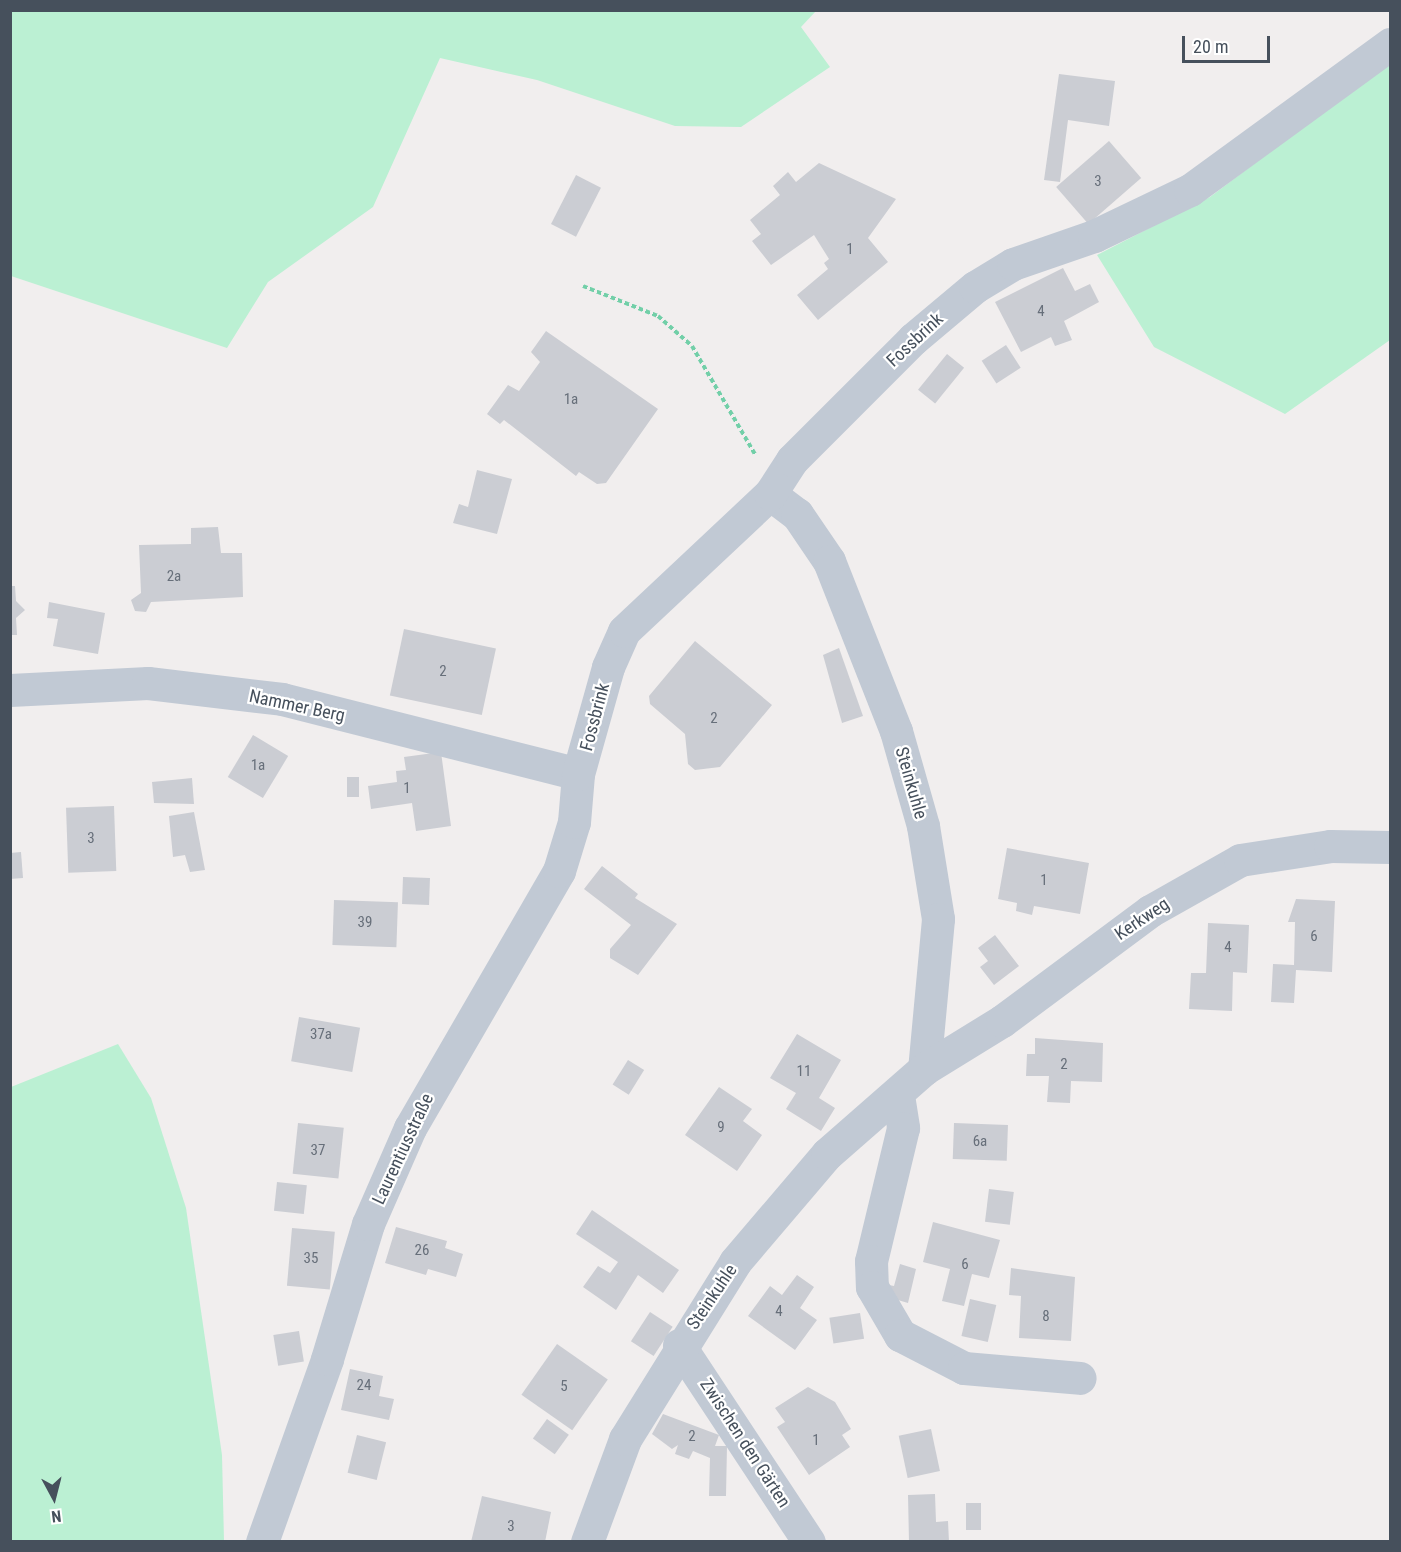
<!DOCTYPE html>
<meta charset="utf-8">
<style>
body{margin:0}
#map{position:relative;width:1401px;height:1552px;overflow:hidden;background:#f1eeee;font-family:"Roboto Condensed",sans-serif}
div>[style]{position:absolute}
.green>*{inset:0;background:#bbf0d3}
.building>*{inset:0;background:#cbcdd3;transform-origin:0 0}
.path>*{height:4px;margin-top:-2px;transform-origin:0;background:repeating-linear-gradient(90deg,#72cfa8 0 4.5px,transparent 0 7.5px)}
.minor>*{height:33px;margin:-16.5px;padding:0 16.5px;transform-origin:16.5px;border-radius:16.5px;background:#c1c9d4}
span{translate:-50% -50%;white-space:nowrap;text-align:center;line-height:1.15;-webkit-text-stroke:4.5px #fff;paint-order:stroke}
.number-label{font-size:15px;color:#676f7a}
.number-label span{-webkit-text-stroke-width:0}
.street-label{font-size:18px;color:#46505c}
.frame{position:absolute;inset:0;border:12px solid #46505c;pointer-events:none}
.north{position:absolute;left:24px;top:1468px;width:60px;height:60px;-webkit-text-stroke:4px #fff;paint-order:stroke;rotate:173deg;font-size:16px;font-weight:700;line-height:24px;text-align:center;color:#46505c}
.north::after{content:'';display:block;margin:auto;width:21px;height:27px;background:#46505c;clip-path:polygon(50% 0,100% 100%,50% 72%,0 100%)}
.scale{position:absolute;left:1182px;top:36px;width:88px;height:27px;box-sizing:border-box;border:3px solid #46505c;border-top:0;padding-left:8px;font-size:18px;line-height:21px;white-space:nowrap;color:#46505c;-webkit-text-stroke:4px #fff;paint-order:stroke}
</style>
<div id="map">
<div class="green">
<div style="clip-path:polygon(11px 10px,816px 11px,801px 27px,830px 67px,741px 127px,675px 126px,537px 80px,440px 58px,373px 207px,268px 282px,227px 348px,11px 276px)"></div>
<div style="clip-path:polygon(1390px 61px,1390px 340px,1285px 414px,1154px 347px,1097px 255px,1210px 197px)"></div>
<div style="clip-path:polygon(118px 1044px,151px 1098px,186px 1208px,222px 1455px,224px 1541px,11px 1541px,11px 1087px)"></div>
</div>
<div class="building">
<div style="clip-path:polygon(1059px 74px,1115px 81px,1109px 126px,1068px 120px,1060px 182px,1044px 180px)"></div>
<div style="left:1109px;top:141px;width:49px;height:70px;rotate:49deg"></div>
<div style="clip-path:polygon(819px 163px,896px 199px,868px 238px,888px 262px,818px 320px,797px 295px,828px 269px,824px 263px,829px 259px,814px 235px,771px 265px,752px 241px,761px 234px,750px 220px,780px 195px,773px 186px,788px 172px,796px 182px)"></div>
<div style="left:576px;top:175px;width:28px;height:55px;rotate:27deg"></div>
<div style="clip-path:polygon(1063px 268px,1075px 291px,1090px 284px,1099px 302px,1064px 321px,1072px 340px,1055px 346px,1051px 337px,1021px 352px,995px 302px)"></div>
<div style="clip-path:polygon(546px 331px,658px 409px,606px 483px,597px 484px,579px 472px,576px 476px,504px 420px,500px 424px,487px 414px,508px 385px,519px 391px,540px 362px,531px 352px)"></div>
<div style="left:1006px;top:345px;width:27px;height:29px;rotate:57deg"></div>
<div style="left:947px;top:354px;width:22px;height:46px;rotate:39deg"></div>
<div style="clip-path:polygon(477px 470px,512px 479px,497px 534px,453px 523px,459px 504px,468px 507px)"></div>
<div style="clip-path:polygon(218px 527px,221px 553px,242px 553px,243px 597px,151px 602px,146px 612px,135px 611px,131px 600px,141px 593px,139px 545px,191px 544px,191px 528px)"></div>
<div style="clip-path:polygon(10px 586px,15px 586px,16px 601px,25px 610px,16px 618px,17px 635px,10px 635px)"></div>
<div style="clip-path:polygon(49px 602px,105px 613px,98px 654px,53px 646px,58px 619px,47px 618px)"></div>
<div style="left:404px;top:629px;width:94px;height:68px;rotate:12deg"></div>
<div style="clip-path:polygon(695px 641px,772px 705px,720px 767px,695px 770px,688px 764px,685px 734px,650px 704px,649px 696px)"></div>
<div style="clip-path:polygon(839px 648px,863px 716px,842px 723px,823px 655px)"></div>
<div style="left:253px;top:735px;width:41px;height:49px;rotate:31deg"></div>
<div style="clip-path:polygon(441px 752px,451px 826px,416px 831px,412px 803px,371px 809px,368px 786px,397px 782px,396px 771px,406px 770px,404px 757px)"></div>
<div style="left:347px;top:777px;width:12px;height:20px"></div>
<div style="clip-path:polygon(192px 778px,194px 804px,154px 803px,152px 782px)"></div>
<div style="left:114px;top:806px;width:65px;height:48px;rotate:88deg"></div>
<div style="clip-path:polygon(194px 812px,205px 870px,190px 872px,185px 855px,173px 857px,169px 816px)"></div>
<div style="clip-path:polygon(1007px 848px,1089px 863px,1080px 914px,1034px 906px,1032px 915px,1016px 911px,1017px 903px,998px 899px)"></div>
<div style="clip-path:polygon(21px 852px,23px 878px,10px 879px,10px 853px)"></div>
<div style="clip-path:polygon(602px 866px,638px 894px,635px 898px,677px 924px,638px 975px,610px 958px,610px 949px,631px 925px,584px 889px)"></div>
<div style="left:403px;top:877px;width:27px;height:27px;rotate:2deg"></div>
<div style="clip-path:polygon(1296px 899px,1335px 901px,1332px 972px,1296px 970px,1294px 1003px,1271px 1002px,1273px 964px,1294px 965px,1295px 922px,1288px 922px)"></div>
<div style="left:334px;top:900px;width:64px;height:45px;rotate:2deg"></div>
<div style="clip-path:polygon(1208px 923px,1249px 925px,1247px 973px,1233px 972px,1232px 1011px,1189px 1009px,1191px 973px,1206px 973px)"></div>
<div style="clip-path:polygon(995px 935px,1019px 966px,994px 985px,980px 967px,988px 961px,978px 948px)"></div>
<div style="left:299px;top:1017px;width:62px;height:45px;rotate:10deg"></div>
<div style="clip-path:polygon(797px 1034px,841px 1060px,819px 1098px,835px 1108px,821px 1131px,786px 1109px,796px 1093px,770px 1078px)"></div>
<div style="clip-path:polygon(1035px 1038px,1103px 1043px,1102px 1082px,1071px 1081px,1070px 1103px,1047px 1102px,1049px 1076px,1026px 1076px,1027px 1054px,1035px 1054px)"></div>
<div style="left:628px;top:1060px;width:19px;height:29px;rotate:32deg"></div>
<div style="clip-path:polygon(719px 1087px,752px 1109px,743px 1121px,762px 1135px,737px 1171px,685px 1135px)"></div>
<div style="left:298px;top:1123px;width:46px;height:51px;rotate:6deg"></div>
<div style="left:954px;top:1123px;width:54px;height:36px;rotate:2deg"></div>
<div style="left:277px;top:1182px;width:30px;height:29px;rotate:6deg"></div>
<div style="left:989px;top:1189px;width:25px;height:33px;rotate:7deg"></div>
<div style="clip-path:polygon(592px 1210px,679px 1270px,663px 1293px,638px 1275px,616px 1310px,583px 1287px,598px 1266px,610px 1273px,618px 1262px,576px 1234px)"></div>
<div style="clip-path:polygon(933px 1222px,1000px 1240px,989px 1278px,972px 1274px,964px 1306px,942px 1301px,950px 1269px,923px 1262px)"></div>
<div style="clip-path:polygon(396px 1227px,447px 1241px,445px 1248px,463px 1254px,456px 1277px,428px 1269px,426px 1275px,385px 1263px)"></div>
<div style="left:292px;top:1228px;width:43px;height:58px;rotate:5deg"></div>
<div style="clip-path:polygon(900px 1264px,916px 1269px,908px 1303px,891px 1298px,889px 1285px,894px 1286px)"></div>
<div style="clip-path:polygon(1011px 1268px,1075px 1277px,1071px 1341px,1019px 1338px,1021px 1296px,1009px 1295px)"></div>
<div style="clip-path:polygon(797px 1275px,814px 1287px,800px 1308px,817px 1320px,795px 1350px,748px 1316px,770px 1286px,782px 1295px)"></div>
<div style="left:970px;top:1299px;width:27px;height:38px;rotate:13deg"></div>
<div style="left:650px;top:1312px;width:27px;height:35px;rotate:33deg"></div>
<div style="left:860px;top:1313px;width:26px;height:31px;rotate:81deg"></div>
<div style="left:299px;top:1331px;width:31px;height:26px;rotate:81deg"></div>
<div style="left:557px;top:1344px;width:62px;height:62px;rotate:35deg"></div>
<div style="clip-path:polygon(350px 1369px,383px 1376px,379px 1396px,394px 1399px,389px 1420px,341px 1410px)"></div>
<div style="clip-path:polygon(808px 1387px,835px 1402px,851px 1429px,842px 1435px,850px 1447px,809px 1475px,777px 1427px,785px 1422px,775px 1408px)"></div>
<div style="clip-path:polygon(663px 1414px,719px 1435px,715px 1446px,727px 1446px,726px 1496px,709px 1496px,710px 1458px,693px 1451px,689px 1459px,675px 1454px,678px 1445px,672px 1449px,652px 1434px)"></div>
<div style="left:547px;top:1419px;width:27px;height:24px;rotate:36deg"></div>
<div style="left:931px;top:1429px;width:43px;height:33px;rotate:78deg"></div>
<div style="left:357px;top:1435px;width:30px;height:39px;rotate:14deg"></div>
<div style="clip-path:polygon(935px 1494px,936px 1522px,948px 1521px,949px 1542px,909px 1542px,908px 1495px)"></div>
<div style="clip-path:polygon(482px 1496px,551px 1512px,545px 1542px,471px 1542px)"></div>
<div style="left:981px;top:1503px;width:27px;height:15px;rotate:90deg"></div>
</div>
<div class="path">
<div style="left:583px;top:286px;width:81px;rotate:21.8deg"></div>
<div style="left:658px;top:316px;width:45px;rotate:41.4deg"></div>
<div style="left:692px;top:346px;width:127px;rotate:59.8deg"></div>
</div>
<div class="minor">
<div style="left:770px;top:494px;width:34px;rotate:37deg"></div>
<div style="left:797px;top:514px;width:57px;rotate:55.8deg"></div>
<div style="left:829px;top:561px;width:183px;rotate:68.5deg"></div>
<div style="left:896px;top:731px;width:99px;rotate:74.1deg"></div>
<div style="left:923px;top:826px;width:94px;rotate:80.8deg"></div>
<div style="left:938px;top:919px;width:151px;rotate:95.3deg"></div>
<div style="left:10px;top:690px;width:138px;rotate:-2.9deg"></div>
<div style="left:148px;top:683px;width:135px;rotate:6.8deg"></div>
<div style="left:282px;top:699px;width:305px;rotate:14.2deg"></div>
<div style="left:898px;top:1095px;width:33px;rotate:81deg"></div>
<div style="left:903px;top:1128px;width:137px;rotate:103.5deg"></div>
<div style="left:871px;top:1261px;width:26px;rotate:88deg"></div>
<div style="left:872px;top:1287px;width:56px;rotate:59.7deg"></div>
<div style="left:900px;top:1335px;width:72px;rotate:27.3deg"></div>
<div style="left:964px;top:1368px;width:116px;rotate:4.9deg"></div>
<div style="left:679px;top:1345px;width:236px;rotate:56.6deg"></div>
<div style="left:262px;top:1542px;width:194px;rotate:-70.4deg"></div>
<div style="left:327px;top:1359px;width:141px;rotate:-73.1deg"></div>
<div style="left:368px;top:1224px;width:105px;rotate:-66.4deg"></div>
<div style="left:410px;top:1128px;width:297px;rotate:-59.9deg"></div>
<div style="left:559px;top:871px;width:51px;rotate:-73deg"></div>
<div style="left:574px;top:822px;width:48px;rotate:-85.2deg"></div>
<div style="left:578px;top:774px;width:111px;rotate:-74.3deg"></div>
<div style="left:608px;top:667px;width:39px;rotate:-66deg"></div>
<div style="left:624px;top:631px;width:200px;rotate:-43.2deg"></div>
<div style="left:770px;top:494px;width:40px;rotate:-57.1deg"></div>
<div style="left:792px;top:460px;width:171px;rotate:-45deg"></div>
<div style="left:913px;top:339px;width:81px;rotate:-40deg"></div>
<div style="left:975px;top:287px;width:44px;rotate:-31.2deg"></div>
<div style="left:1013px;top:264px;width:86px;rotate:-19.1deg"></div>
<div style="left:1094px;top:236px;width:106px;rotate:-25.6deg"></div>
<div style="left:1190px;top:190px;width:248px;rotate:-36.1deg"></div>
<div style="left:587px;top:1542px;width:110px;rotate:-69.7deg"></div>
<div style="left:625px;top:1439px;width:208px;rotate:-58.1deg"></div>
<div style="left:735px;top:1262px;width:142px;rotate:-49.6deg"></div>
<div style="left:827px;top:1154px;width:129px;rotate:-41.2deg"></div>
<div style="left:924px;top:1069px;width:92px;rotate:-31.6deg"></div>
<div style="left:1002px;top:1021px;width:184px;rotate:-36.6deg"></div>
<div style="left:1150px;top:911px;width:103px;rotate:-29.5deg"></div>
<div style="left:1240px;top:860px;width:91px;rotate:-8.8deg"></div>
<div style="left:1330px;top:846px;width:60px;rotate:1deg"></div>
</div>
<div class="number-label">
<span style="left:1098px;top:182px">3</span>
<span style="left:850px;top:250px">1</span>
<span style="left:1041px;top:312px">4</span>
<span style="left:571px;top:400px">1a</span>
<span style="left:174px;top:577px">2a</span>
<span style="left:443px;top:672px">2</span>
<span style="left:714px;top:719px">2</span>
<span style="left:258px;top:766px">1a</span>
<span style="left:407px;top:789px">1</span>
<span style="left:91px;top:839px">3</span>
<span style="left:1044px;top:881px">1</span>
<span style="left:365px;top:923px">39</span>
<span style="left:1314px;top:937px">6</span>
<span style="left:1228px;top:948px">4</span>
<span style="left:321px;top:1035px">37a</span>
<span style="left:1064px;top:1065px">2</span>
<span style="left:804px;top:1072px">11</span>
<span style="left:721px;top:1128px">9</span>
<span style="left:980px;top:1142px">6a</span>
<span style="left:318px;top:1151px">37</span>
<span style="left:422px;top:1251px">26</span>
<span style="left:311px;top:1259px">35</span>
<span style="left:965px;top:1265px">6</span>
<span style="left:779px;top:1312px">4</span>
<span style="left:1046px;top:1317px">8</span>
<span style="left:364px;top:1386px">24</span>
<span style="left:564px;top:1387px">5</span>
<span style="left:692px;top:1437px">2</span>
<span style="left:816px;top:1441px">1</span>
<span style="left:511px;top:1527px">3</span>
</div>
<div class="street-label">
<span style="left:915px;top:340px;rotate:-43deg">Fossbrink</span>
<span style="left:297px;top:706px;rotate:12deg">Nammer Berg</span>
<span style="left:595px;top:717px;rotate:-75deg">Fossbrink</span>
<span style="left:911px;top:783px;rotate:74deg">Steinkuhle</span>
<span style="left:1142px;top:919px;rotate:-34deg">Kerkweg</span>
<span style="left:403px;top:1149px;rotate:-65deg">Laurentiusstraße</span>
<span style="left:712px;top:1297px;rotate:-56deg">Steinkuhle</span>
<span style="left:745px;top:1443px;rotate:57deg">Zwischen den Gärten</span>
</div>
<div class="frame"></div>
<div class="north">N</div>
<div class="scale">20 m</div>
</div>
